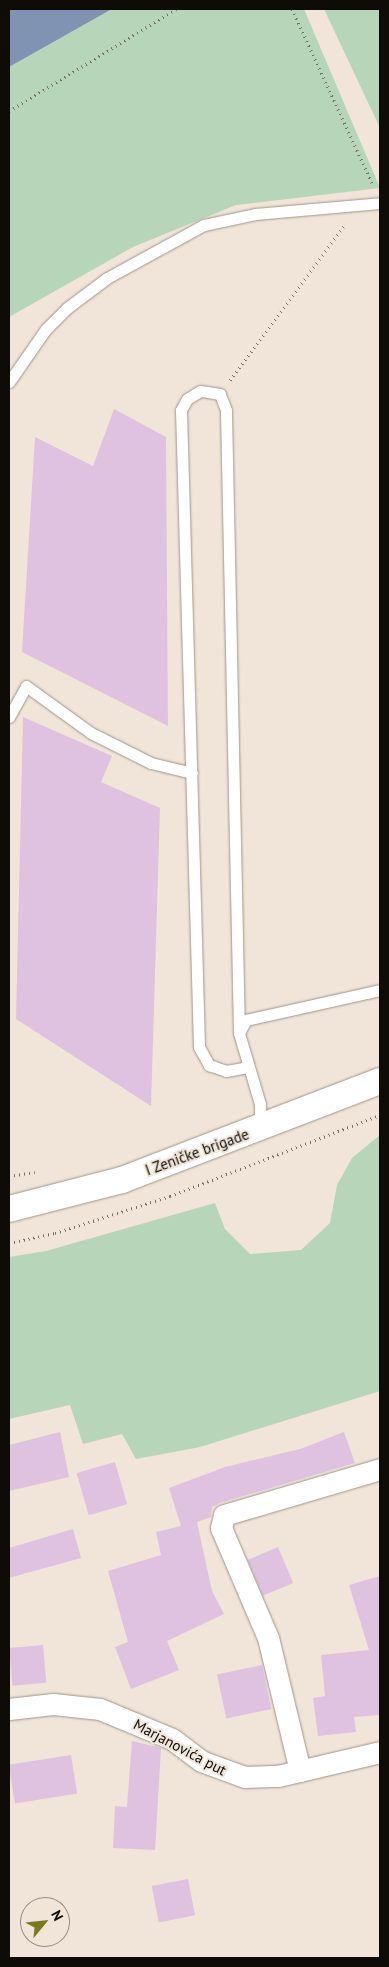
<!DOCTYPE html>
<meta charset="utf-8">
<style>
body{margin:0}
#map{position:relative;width:389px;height:1967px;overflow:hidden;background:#f0e5d8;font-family:"PT Sans",sans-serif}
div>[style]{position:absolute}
.green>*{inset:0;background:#b7d5b8}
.water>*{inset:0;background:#8093b2}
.building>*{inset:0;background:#dfc2df;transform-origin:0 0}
.path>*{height:3px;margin-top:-1.5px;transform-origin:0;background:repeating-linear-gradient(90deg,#777168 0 1px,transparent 0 5px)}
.roads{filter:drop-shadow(0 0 1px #9f9588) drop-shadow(0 0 1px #9f9588)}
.service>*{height:11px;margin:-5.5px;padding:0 5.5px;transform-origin:5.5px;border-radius:5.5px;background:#fff}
.minor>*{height:21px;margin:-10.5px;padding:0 10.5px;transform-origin:10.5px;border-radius:10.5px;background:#fff}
.tertiary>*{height:26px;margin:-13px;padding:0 13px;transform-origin:13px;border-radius:13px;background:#fff}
span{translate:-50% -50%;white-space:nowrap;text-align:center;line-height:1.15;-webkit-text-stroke:4px #f0e5d8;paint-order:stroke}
.street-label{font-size:15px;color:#0f0c08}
.frame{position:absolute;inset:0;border:10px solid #0f0c08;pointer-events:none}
.north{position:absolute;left:20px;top:1897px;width:50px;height:50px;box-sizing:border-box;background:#f0e5d8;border:1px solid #968e85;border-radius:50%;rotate:62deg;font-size:14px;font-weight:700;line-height:20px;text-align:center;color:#0f0c08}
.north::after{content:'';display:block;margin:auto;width:18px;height:22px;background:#7b7920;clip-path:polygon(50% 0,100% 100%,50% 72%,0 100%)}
</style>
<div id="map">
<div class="green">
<div style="clip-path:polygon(112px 9px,304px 9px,380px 188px,236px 205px,133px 247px,9px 317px,9px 67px)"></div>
<div style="clip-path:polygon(324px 9px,380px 9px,380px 128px)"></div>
<div style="clip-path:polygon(380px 1135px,380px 1391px,200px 1447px,136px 1459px,122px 1434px,83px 1444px,70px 1405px,9px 1419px,9px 1257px,46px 1251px,215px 1203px,225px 1229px,250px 1254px,301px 1250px,330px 1223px,337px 1185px,352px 1158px)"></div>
</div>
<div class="water">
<div style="clip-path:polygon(9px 9px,112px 9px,9px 67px)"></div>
</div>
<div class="building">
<div style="clip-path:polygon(114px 409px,166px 437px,168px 726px,22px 652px,35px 437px,93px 466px)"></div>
<div style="clip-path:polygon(23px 717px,112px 756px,101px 782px,160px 808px,151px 1106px,16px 1019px)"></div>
<div style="clip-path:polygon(60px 1432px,69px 1477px,9px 1491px,9px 1445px)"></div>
<div style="clip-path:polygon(344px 1432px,355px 1463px,220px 1503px,212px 1507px,211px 1517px,197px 1522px,212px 1591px,224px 1614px,167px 1641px,179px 1670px,131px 1689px,115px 1647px,128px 1642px,108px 1571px,161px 1555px,156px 1532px,181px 1526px,169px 1488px,225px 1467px,300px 1449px)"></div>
<div style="left:115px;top:1462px;width:44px;height:40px;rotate:74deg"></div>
<div style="clip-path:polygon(73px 1529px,81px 1558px,9px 1578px,9px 1548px)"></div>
<div style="left:278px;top:1547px;width:39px;height:33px;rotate:67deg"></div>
<div style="clip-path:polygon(380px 1576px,380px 1715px,354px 1717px,356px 1732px,318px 1736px,313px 1698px,325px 1696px,321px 1655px,369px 1650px,349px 1585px)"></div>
<div style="left:43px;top:1645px;width:38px;height:34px;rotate:85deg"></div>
<div style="left:262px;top:1665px;width:45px;height:46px;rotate:78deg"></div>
<div style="clip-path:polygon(132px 1741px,161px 1748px,155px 1850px,113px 1848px,115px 1806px,127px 1807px)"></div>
<div style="left:71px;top:1755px;width:39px;height:63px;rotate:81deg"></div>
<div style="left:188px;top:1879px;width:37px;height:37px;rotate:79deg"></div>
</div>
<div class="path">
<div style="left:292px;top:9px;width:194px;rotate:65.3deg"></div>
<div style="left:9px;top:111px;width:196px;rotate:-31.4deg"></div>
<div style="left:230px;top:380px;width:192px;rotate:-53.5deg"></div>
<div style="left:9px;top:1176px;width:26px;rotate:-9deg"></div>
<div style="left:9px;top:1243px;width:47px;rotate:-12.3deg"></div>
<div style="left:55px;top:1233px;width:121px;rotate:-17.8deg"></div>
<div style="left:170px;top:1196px;width:225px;rotate:-21.1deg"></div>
</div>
<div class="roads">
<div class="service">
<div style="left:9px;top:382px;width:65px;rotate:-55.1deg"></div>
<div style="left:46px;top:329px;width:30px;rotate:-45deg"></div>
<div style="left:67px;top:308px;width:50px;rotate:-36.9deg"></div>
<div style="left:107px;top:278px;width:111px;rotate:-28.7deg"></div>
<div style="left:204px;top:225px;width:52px;rotate:-12.2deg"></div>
<div style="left:255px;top:214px;width:125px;rotate:-5deg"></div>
<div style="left:9px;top:717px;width:35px;rotate:-61deg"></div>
<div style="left:26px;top:686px;width:80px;rotate:35.9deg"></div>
<div style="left:91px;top:733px;width:67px;rotate:26.6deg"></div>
<div style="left:151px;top:763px;width:42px;rotate:13.7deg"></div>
<div style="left:239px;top:1033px;width:623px;rotate:-91.2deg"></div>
<div style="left:226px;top:410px;width:17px;rotate:-111deg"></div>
<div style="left:220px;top:394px;width:20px;rotate:-171deg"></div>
<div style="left:200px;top:391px;width:15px;rotate:148deg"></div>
<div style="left:187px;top:399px;width:13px;rotate:119deg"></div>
<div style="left:181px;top:410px;width:637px;rotate:88.38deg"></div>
<div style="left:199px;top:1047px;width:21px;rotate:61deg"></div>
<div style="left:209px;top:1065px;width:18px;rotate:19deg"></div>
<div style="left:226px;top:1071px;width:22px;rotate:-10deg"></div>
<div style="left:260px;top:1129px;width:25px;rotate:-90deg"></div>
<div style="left:260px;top:1104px;width:74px;rotate:-106.5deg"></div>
<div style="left:239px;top:1033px;width:15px;rotate:-62deg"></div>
<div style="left:246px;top:1020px;width:137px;rotate:-12.6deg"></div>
</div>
<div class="minor">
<div style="left:9px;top:1709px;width:44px;rotate:-6.5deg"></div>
<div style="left:53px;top:1704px;width:47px;rotate:6.1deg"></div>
<div style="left:100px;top:1709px;width:78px;rotate:22.6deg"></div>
<div style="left:172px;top:1739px;width:36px;rotate:37deg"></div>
<div style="left:201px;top:1761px;width:47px;rotate:20deg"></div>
<div style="left:245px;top:1777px;width:33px;rotate:-2deg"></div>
<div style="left:278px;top:1776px;width:105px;rotate:-13.2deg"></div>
<div style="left:300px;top:1771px;width:137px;rotate:-103.5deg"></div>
<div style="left:268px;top:1638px;width:120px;rotate:-113.1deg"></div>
<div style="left:221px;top:1528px;width:13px;rotate:-77deg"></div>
<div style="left:224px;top:1515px;width:163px;rotate:-16.4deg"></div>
</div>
<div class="tertiary">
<div style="left:9px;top:1209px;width:117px;rotate:-14.4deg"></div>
<div style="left:122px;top:1180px;width:276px;rotate:-21deg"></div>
</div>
</div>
<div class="street-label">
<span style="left:197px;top:1152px;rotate:-20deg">I Zeničke brigade</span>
<span style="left:180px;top:1747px;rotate:28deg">Marjanovića put</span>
</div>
<div class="frame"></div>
<div class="north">N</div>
</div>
